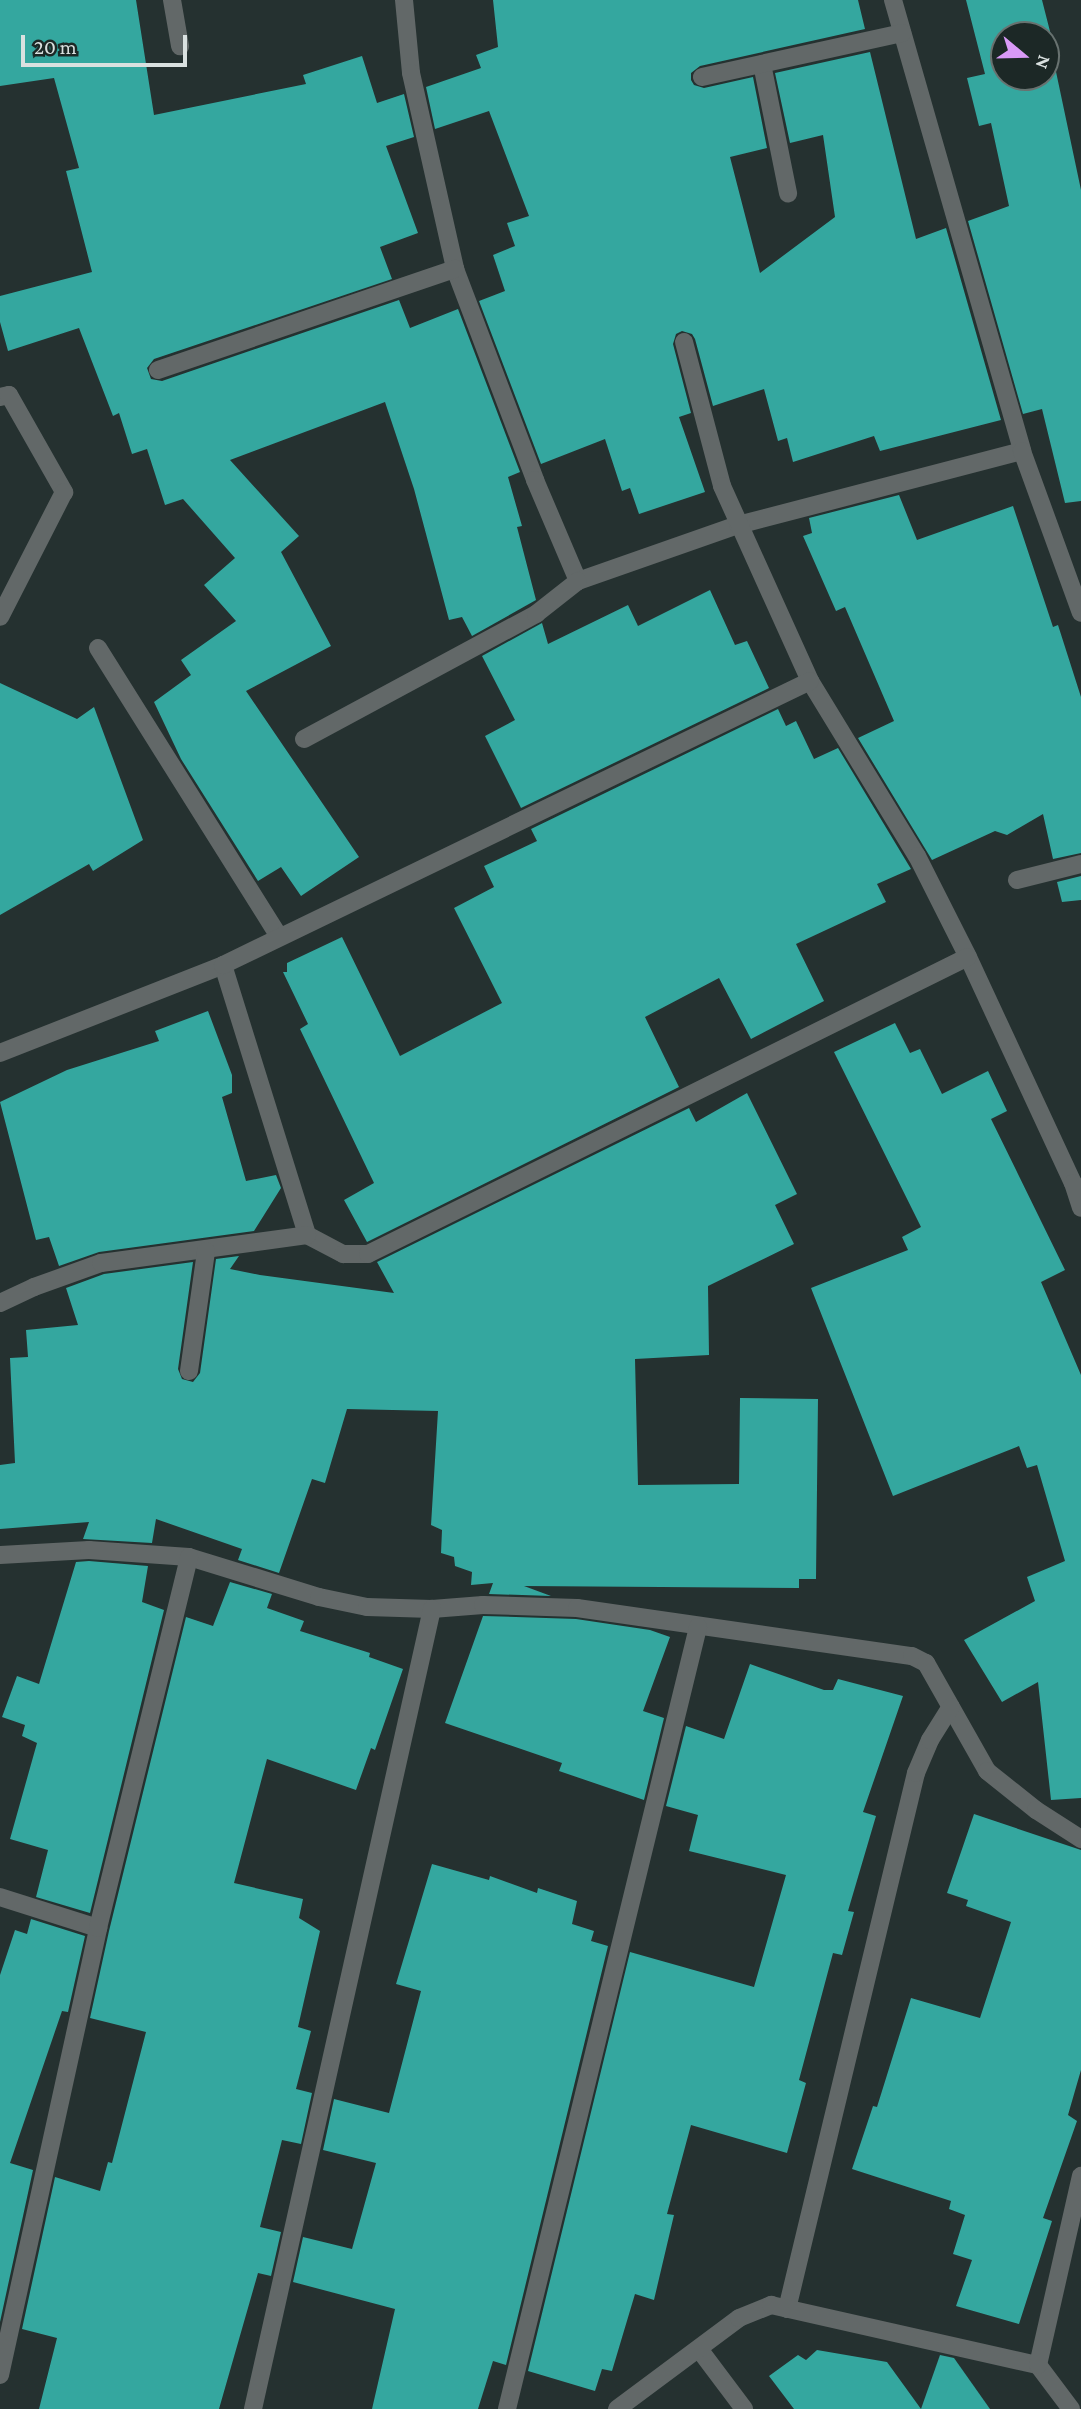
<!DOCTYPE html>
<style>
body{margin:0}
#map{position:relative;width:1081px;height:2409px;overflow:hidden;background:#253130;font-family:"Crimson Pro",serif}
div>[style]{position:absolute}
.building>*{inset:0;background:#34a79f}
.minor>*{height:18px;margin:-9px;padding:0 9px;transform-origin:9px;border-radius:9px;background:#626868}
span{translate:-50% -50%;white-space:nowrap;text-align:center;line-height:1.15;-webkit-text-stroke:7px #1c2826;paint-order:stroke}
.north{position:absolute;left:990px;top:21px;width:70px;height:70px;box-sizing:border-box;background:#1c2826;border:2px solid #687270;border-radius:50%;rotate:109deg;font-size:19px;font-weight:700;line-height:28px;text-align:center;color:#dae1e0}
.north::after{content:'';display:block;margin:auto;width:24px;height:32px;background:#d99af7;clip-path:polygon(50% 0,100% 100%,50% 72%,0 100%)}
.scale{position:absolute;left:21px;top:35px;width:166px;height:32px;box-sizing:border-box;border:4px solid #dae1e0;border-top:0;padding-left:9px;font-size:21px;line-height:24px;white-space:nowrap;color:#dae1e0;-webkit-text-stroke:5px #1c2826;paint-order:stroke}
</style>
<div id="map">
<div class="building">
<div style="clip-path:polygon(0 0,136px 0,154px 115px,306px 84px,303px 75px,362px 56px,377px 103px,404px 94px,414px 137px,386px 146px,418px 233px,380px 247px,392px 279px,154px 359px,147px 368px,151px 379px,162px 381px,399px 300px,410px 328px,458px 309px,520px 472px,508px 477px,522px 526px,517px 527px,536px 600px,472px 636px,462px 617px,449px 620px,414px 489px,385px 402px,230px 460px,299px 536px,281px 552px,331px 646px,246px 691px,359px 857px,301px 896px,281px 867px,258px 881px,181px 759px,154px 702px,191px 675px,181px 660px,236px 621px,204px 585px,235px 558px,183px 499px,165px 505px,147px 449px,132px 454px,119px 413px,113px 416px,79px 328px,8px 351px,0 322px,0 296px,92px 272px,66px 171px,79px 168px,54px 78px,0 86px)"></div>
<div style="clip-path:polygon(493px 0,858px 0,865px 29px,700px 66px,691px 73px,691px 80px,694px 85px,704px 88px,753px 77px,767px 148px,730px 157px,760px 273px,835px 217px,823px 135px,790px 143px,775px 73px,870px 52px,916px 239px,946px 228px,1001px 420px,880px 451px,874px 436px,793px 462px,787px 438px,778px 441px,764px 389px,713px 406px,695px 339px,692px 334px,682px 331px,676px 334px,673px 344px,691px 413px,679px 417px,705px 492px,639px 514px,630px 488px,622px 491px,605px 439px,541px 464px,479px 301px,505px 291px,493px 255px,515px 246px,507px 223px,529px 216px,489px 111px,435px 129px,426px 87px,481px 68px,476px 55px,498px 47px)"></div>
<div style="clip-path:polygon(evenodd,966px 0,1042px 0,1054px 47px,1051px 48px,1081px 190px,1081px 501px,1065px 503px,1042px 409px,1023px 414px,968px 221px,1009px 206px,991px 123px,979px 126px,967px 78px,985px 74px,966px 0,1004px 35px,1046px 35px,1046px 77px,1004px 77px,1004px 35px)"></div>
<div style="clip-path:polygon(899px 495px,917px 540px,1013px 506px,1053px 627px,1058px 625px,1081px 697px,1081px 853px,1053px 859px,1043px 814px,1007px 835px,995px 831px,932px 860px,858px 738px,894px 721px,845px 607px,836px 611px,803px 536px,812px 533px,809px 518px)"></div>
<div style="clip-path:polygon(710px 590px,735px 645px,747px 641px,769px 688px,521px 808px,485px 736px,515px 720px,482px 656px,542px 623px,548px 644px,628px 605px,638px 626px)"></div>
<div style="clip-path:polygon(0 683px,77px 719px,94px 707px,143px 840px,93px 871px,89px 864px,0 915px)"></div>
<div style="clip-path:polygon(778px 709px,786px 726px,796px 721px,814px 759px,838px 748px,911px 869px,877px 884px,886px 902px,796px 944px,824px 1001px,751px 1039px,719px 978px,645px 1017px,679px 1087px,367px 1242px,344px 1200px,374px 1183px,300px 1029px,308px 1024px,283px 972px,287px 972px,287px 963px,342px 937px,400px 1056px,502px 1003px,454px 908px,494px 887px,484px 866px,537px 841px,531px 829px)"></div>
<div style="clip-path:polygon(1081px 876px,1081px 900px,1062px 902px,1057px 882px)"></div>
<div style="clip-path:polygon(208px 1011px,232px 1075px,232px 1093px,222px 1097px,246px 1181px,276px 1175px,281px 1188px,254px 1231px,99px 1252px,59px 1266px,49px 1237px,36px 1240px,0 1102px,67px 1070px,159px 1041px,155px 1031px)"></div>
<div style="clip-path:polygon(895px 1023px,910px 1053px,920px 1049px,942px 1094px,988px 1071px,1007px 1111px,991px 1119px,1065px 1270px,1041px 1282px,1081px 1375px,1081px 1798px,1051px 1800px,1038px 1682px,1002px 1702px,964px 1640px,1035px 1601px,1027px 1577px,1065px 1561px,1037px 1465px,1027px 1468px,1019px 1446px,893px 1496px,811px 1288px,908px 1250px,902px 1237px,921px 1227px,834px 1052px)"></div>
<div style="clip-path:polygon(747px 1093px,797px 1194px,775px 1205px,794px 1244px,708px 1286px,709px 1355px,635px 1359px,638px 1485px,739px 1484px,740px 1398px,818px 1399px,816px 1579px,799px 1579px,799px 1588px,524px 1586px,551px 1596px,489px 1594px,493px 1583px,471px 1585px,472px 1572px,455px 1566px,454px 1557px,441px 1553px,442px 1530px,431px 1525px,438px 1411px,347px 1409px,325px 1483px,312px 1479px,279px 1573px,238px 1560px,242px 1549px,156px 1519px,152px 1543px,83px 1539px,89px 1522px,0 1529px,0 1465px,15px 1463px,10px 1358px,28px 1357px,26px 1330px,78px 1325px,66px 1288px,104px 1274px,193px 1262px,178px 1369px,182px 1379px,193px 1382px,200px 1373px,216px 1259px,239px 1256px,230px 1269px,260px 1275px,394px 1293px,377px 1262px,689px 1108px,696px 1122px)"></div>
<div style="clip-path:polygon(89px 1561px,148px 1566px,142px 1602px,164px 1610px,90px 1913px,36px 1897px,48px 1850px,10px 1839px,37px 1743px,22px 1736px,25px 1725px,2px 1717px,17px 1676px,39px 1684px,76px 1562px)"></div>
<div style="clip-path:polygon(230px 1582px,272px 1594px,267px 1608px,304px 1621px,300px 1631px,370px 1653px,369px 1657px,403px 1669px,375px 1750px,371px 1748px,356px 1790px,267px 1759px,234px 1883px,303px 1899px,299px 1918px,320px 1931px,298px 2027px,311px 2031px,296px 2089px,312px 2093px,301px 2144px,282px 2140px,260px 2227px,281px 2232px,271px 2276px,258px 2273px,219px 2409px,39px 2409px,57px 2338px,22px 2329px,55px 2177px,100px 2191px,108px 2162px,112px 2163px,146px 2032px,90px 2018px,109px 1931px,186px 1617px,213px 1626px)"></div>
<div style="clip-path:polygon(483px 1616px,576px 1619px,650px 1630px,670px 1637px,643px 1711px,664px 1718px,644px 1800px,559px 1771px,562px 1763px,445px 1723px)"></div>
<div style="clip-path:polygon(750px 1664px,824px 1690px,833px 1690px,838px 1679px,903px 1696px,863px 1812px,876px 1816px,848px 1911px,854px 1912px,842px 1955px,833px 1953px,799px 2080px,806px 2083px,787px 2153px,691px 2125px,667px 2214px,674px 2215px,654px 2300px,635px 2294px,612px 2371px,602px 2369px,595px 2391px,528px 2371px,630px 1952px,754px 1987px,786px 1875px,689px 1851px,698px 1815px,666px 1806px,686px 1726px,724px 1739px)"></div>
<div style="clip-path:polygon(974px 1814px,1081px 1850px,1081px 2070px,1068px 2115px,1077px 2121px,1043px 2218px,1052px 2221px,1019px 2324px,956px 2306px,972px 2260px,953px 2254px,965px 2215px,949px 2209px,951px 2201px,852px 2169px,873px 2106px,877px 2107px,911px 1998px,980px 2018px,1011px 1922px,966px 1906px,968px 1900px,947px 1893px)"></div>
<div style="clip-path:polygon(432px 1864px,489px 1880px,490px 1876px,537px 1893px,538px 1888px,577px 1901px,572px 1924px,594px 1931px,591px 1941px,608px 1946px,506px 2365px,493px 2361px,478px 2409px,372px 2409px,395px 2309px,293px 2282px,303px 2237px,352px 2249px,376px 2163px,323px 2150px,334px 2099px,389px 2113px,421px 1991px,396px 1984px)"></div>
<div style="clip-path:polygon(31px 1919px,85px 1936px,68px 2012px,62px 2011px,10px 2163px,33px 2170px,0 2322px,0 1975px,15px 1930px,27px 1934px)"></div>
<div style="clip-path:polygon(817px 2350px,887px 2362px,921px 2409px,794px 2409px,769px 2376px,798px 2355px,806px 2360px)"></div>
<div style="clip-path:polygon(940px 2355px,954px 2358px,990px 2409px,921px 2409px)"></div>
</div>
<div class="minor">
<div style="left:172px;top:0;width:47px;rotate:80.1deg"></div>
<div style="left:404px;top:0;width:73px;rotate:84.5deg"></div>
<div style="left:411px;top:73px;width:201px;rotate:77.3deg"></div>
<div style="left:455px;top:269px;width:226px;rotate:69.2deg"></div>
<div style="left:535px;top:480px;width:110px;rotate:66.9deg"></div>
<div style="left:578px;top:581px;width:170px;rotate:-19.3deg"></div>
<div style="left:738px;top:525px;width:293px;rotate:-14.6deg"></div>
<div style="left:893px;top:0;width:469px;rotate:74deg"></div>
<div style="left:1022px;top:451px;width:172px;rotate:70deg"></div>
<div style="left:762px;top:64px;width:132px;rotate:78.6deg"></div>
<div style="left:702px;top:77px;width:205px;rotate:-12.4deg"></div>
<div style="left:684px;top:342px;width:149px;rotate:75.2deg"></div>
<div style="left:722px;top:486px;width:214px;rotate:65.7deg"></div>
<div style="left:810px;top:681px;width:205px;rotate:58.6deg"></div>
<div style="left:917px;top:856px;width:113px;rotate:63.2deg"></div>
<div style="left:968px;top:957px;width:249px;rotate:65.1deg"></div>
<div style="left:1073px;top:1183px;width:26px;rotate:72deg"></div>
<div style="left:158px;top:370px;width:314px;rotate:-18.8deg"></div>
<div style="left:0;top:397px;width:9px;rotate:-13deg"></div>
<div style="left:9px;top:395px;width:112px;rotate:60.4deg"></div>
<div style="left:64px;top:492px;width:140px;rotate:117.1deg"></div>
<div style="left:98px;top:648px;width:341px;rotate:57.9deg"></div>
<div style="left:304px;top:739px;width:264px;rotate:-28.3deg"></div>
<div style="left:536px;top:614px;width:53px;rotate:-38.2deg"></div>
<div style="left:1017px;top:880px;width:66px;rotate:-14deg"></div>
<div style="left:223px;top:965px;width:283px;rotate:72.7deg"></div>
<div style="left:307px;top:1235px;width:41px;rotate:27.8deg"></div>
<div style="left:343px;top:1254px;width:25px"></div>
<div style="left:368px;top:1254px;width:669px;rotate:-26.34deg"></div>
<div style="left:0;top:1053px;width:240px;rotate:-21.5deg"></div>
<div style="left:223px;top:965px;width:652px;rotate:-25.82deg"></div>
<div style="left:0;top:1303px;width:38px;rotate:-25deg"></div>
<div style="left:34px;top:1287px;width:71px;rotate:-19.7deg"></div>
<div style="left:101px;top:1263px;width:208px;rotate:-7.7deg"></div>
<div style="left:189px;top:1371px;width:121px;rotate:-81.9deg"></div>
<div style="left:0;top:1555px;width:89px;rotate:-3.2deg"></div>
<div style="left:89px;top:1550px;width:100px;rotate:4deg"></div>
<div style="left:189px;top:1557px;width:136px;rotate:17.1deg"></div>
<div style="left:319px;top:1597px;width:49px;rotate:11.8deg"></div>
<div style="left:367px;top:1607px;width:65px;rotate:1.8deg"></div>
<div style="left:432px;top:1609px;width:51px;rotate:-4.5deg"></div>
<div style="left:483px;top:1605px;width:94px;rotate:1.8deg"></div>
<div style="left:577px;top:1608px;width:338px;rotate:8.2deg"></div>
<div style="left:912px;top:1656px;width:16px;rotate:27deg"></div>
<div style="left:926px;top:1663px;width:124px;rotate:60.5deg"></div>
<div style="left:987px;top:1771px;width:63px;rotate:38.5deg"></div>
<div style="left:1036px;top:1810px;width:54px;rotate:32.8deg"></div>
<div style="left:0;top:1897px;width:103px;rotate:17.6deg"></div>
<div style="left:787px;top:2309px;width:551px;rotate:-76.47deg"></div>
<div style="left:916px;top:1773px;width:36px;rotate:-67deg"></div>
<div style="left:930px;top:1740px;width:39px;rotate:-58deg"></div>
<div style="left:699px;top:2349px;width:75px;rotate:53.1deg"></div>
<div style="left:0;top:2375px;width:458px;rotate:-77.6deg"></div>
<div style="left:98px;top:1928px;width:382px;rotate:-76.2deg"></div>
<div style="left:253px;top:2409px;width:820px;rotate:-77.39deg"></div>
<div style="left:507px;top:2409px;width:805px;rotate:-76.27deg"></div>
<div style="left:617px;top:2409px;width:152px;rotate:-36.7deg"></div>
<div style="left:739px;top:2318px;width:35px;rotate:-22deg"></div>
<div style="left:771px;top:2305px;width:274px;rotate:12.7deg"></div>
<div style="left:1071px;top:2409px;width:55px;rotate:-126.9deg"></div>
<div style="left:1038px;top:2365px;width:194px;rotate:-77.2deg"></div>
</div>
<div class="north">N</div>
<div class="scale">20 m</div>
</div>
